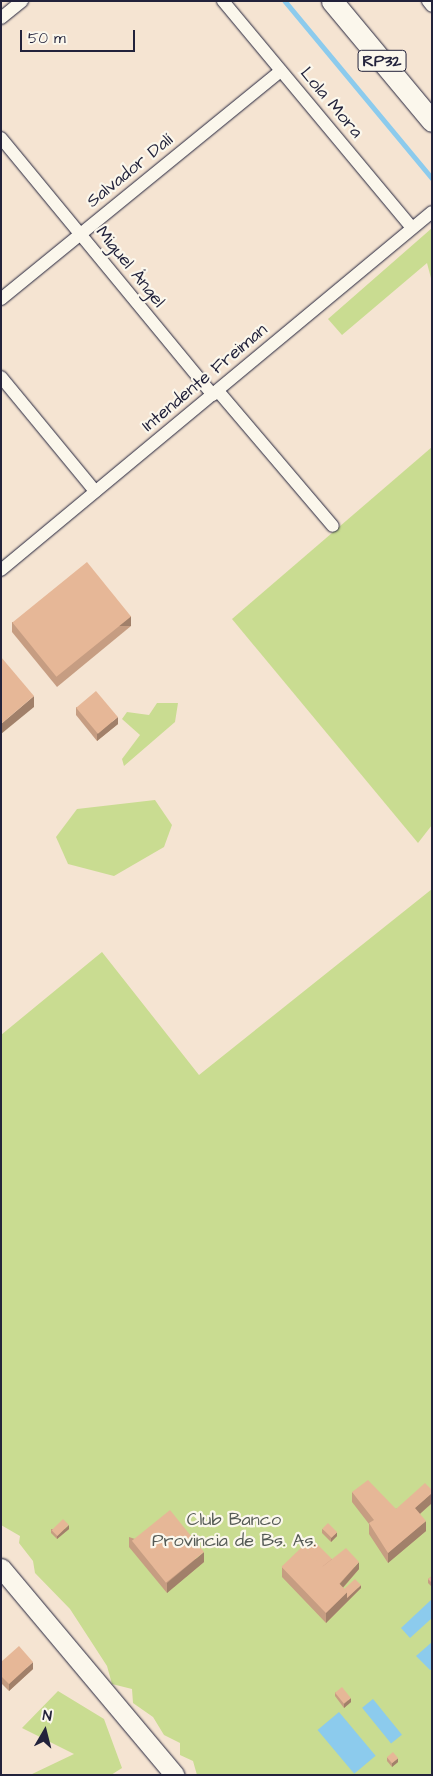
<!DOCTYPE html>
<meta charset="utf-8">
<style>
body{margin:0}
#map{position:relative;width:433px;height:1776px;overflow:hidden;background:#f5e4d2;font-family:"Architects Daughter",sans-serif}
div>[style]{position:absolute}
.green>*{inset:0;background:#c9dc91}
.water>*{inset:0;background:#8ccbed;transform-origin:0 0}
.stream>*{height:4.5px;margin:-2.25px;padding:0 2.25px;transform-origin:2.25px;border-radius:2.25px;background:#8ccbed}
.roads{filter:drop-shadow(0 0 1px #22223b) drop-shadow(0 0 1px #22223b)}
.street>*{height:12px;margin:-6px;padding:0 6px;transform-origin:6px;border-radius:6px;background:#fbf7ec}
.secondary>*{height:19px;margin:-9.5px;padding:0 9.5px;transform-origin:9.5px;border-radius:9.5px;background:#fbf7ec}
.primary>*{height:21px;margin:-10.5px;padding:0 10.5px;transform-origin:10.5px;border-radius:10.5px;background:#fbf7ec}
.wall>*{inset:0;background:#c69d82}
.shaded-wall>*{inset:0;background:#a1806a;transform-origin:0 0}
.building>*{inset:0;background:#e6b797;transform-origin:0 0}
span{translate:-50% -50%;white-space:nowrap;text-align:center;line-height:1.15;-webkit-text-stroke:4.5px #fbf7ec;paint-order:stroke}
.shield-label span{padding:1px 4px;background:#fbf7ec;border:1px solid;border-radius:4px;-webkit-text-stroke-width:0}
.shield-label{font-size:16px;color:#22223b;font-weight:700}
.street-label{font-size:18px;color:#22223b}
.park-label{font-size:18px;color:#545a55}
.frame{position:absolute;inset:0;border:2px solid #22223b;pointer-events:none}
.north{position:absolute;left:20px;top:1706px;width:50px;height:50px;-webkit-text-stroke:4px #fbf7ec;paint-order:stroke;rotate:8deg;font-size:14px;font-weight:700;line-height:20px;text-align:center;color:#22223b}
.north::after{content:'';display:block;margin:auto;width:18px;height:22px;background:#22223b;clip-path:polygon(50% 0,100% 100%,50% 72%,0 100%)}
.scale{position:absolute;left:20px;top:30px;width:115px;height:22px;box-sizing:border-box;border:2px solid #22223b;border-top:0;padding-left:6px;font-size:15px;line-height:18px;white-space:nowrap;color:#22223b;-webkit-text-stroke:4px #fbf7ec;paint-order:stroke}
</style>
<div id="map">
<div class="green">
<div style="clip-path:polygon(432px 228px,432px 282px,427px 263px,342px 335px,328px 319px)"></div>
<div style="clip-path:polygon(432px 447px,432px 825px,418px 843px,232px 619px)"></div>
<div style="clip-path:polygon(157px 703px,178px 703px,175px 722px,124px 766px,122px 759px,140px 735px,122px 719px,127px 712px,149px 715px)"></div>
<div style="clip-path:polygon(155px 800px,172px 825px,164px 847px,114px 876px,68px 864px,56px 837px,77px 809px)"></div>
<div style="clip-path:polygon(432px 889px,432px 1775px,197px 1775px,193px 1761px,180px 1755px,180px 1743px,164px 1735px,153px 1717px,133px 1703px,132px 1689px,112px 1684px,107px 1666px,70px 1609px,35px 1573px,33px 1561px,19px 1543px,20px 1536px,1px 1525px,1px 1035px,102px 952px,199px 1075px)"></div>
<div style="clip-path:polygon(58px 1691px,104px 1719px,122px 1768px,111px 1775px,30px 1775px,74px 1754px,22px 1728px)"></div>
</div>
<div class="water">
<div style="clip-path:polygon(432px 1599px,432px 1618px,410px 1638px,401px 1628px)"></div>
<div style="clip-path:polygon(432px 1642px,432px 1669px,430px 1670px,416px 1656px)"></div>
<div style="left:373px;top:1699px;width:46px;height:14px;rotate:51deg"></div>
<div style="left:339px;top:1712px;width:57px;height:28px;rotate:50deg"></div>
</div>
<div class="stream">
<div style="left:285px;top:1px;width:230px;rotate:50.3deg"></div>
</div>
<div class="roads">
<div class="street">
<div style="left:223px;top:1px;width:294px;rotate:50.2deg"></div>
<div style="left:428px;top:1px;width:6px;rotate:51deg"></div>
<div style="left:1px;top:18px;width:27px;rotate:-39deg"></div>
<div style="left:1px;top:138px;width:333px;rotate:50.5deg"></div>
<div style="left:1px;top:299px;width:361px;rotate:-39.2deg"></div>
<div style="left:1px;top:377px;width:148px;rotate:50.5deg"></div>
<div style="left:218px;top:391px;width:177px;rotate:49.6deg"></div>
<div style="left:1px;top:570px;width:560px;rotate:-39.71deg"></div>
</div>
<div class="secondary">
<div style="left:1px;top:1568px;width:270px;rotate:50deg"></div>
</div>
<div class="primary">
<div style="left:332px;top:1px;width:156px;rotate:50.2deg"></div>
</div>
</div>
<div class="wall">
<div style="clip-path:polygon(12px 622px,131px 626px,57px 687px,12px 632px)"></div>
<div style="clip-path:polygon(76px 707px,118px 724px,97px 741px,76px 715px)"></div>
<div style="clip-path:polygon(432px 1490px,432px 1503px,420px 1514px,426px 1531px,388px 1563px,369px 1534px,369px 1524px,352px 1502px,352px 1492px,396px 1509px)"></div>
<div style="clip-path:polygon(51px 1529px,69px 1529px,57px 1539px,51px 1533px)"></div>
<div style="clip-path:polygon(322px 1529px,337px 1536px,331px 1542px,322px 1533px)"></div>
<div style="clip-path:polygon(129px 1537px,204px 1562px,167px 1593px,129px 1547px)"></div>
<div style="clip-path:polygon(332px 1559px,359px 1569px,343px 1588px,344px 1589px,361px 1588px,326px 1623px,282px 1577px,282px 1567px)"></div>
<div style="clip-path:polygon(432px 1576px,432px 1587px,428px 1583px,428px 1579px)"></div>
<div style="clip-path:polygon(1px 1662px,33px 1669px,9px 1691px,1px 1683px)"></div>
<div style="clip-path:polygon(335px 1692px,351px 1702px,344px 1708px,335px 1696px)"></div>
<div style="clip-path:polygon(387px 1757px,398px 1762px,392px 1767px,387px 1761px)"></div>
</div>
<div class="shaded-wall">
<div style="left:131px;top:616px;width:10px;height:96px;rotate:90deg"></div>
<div style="clip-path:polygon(34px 696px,34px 707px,1px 734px,1px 724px)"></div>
<div style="clip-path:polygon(118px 717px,118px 724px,97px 741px,97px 734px)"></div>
<div style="clip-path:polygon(432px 1493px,432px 1503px,415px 1518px,415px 1508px)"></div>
<div style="clip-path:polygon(426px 1521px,426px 1531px,388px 1563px,388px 1553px)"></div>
<div style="clip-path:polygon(69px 1525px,69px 1529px,57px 1539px,57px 1536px)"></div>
<div style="clip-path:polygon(337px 1532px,337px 1536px,331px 1542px,331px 1538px)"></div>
<div style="clip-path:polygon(204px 1552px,204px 1562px,167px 1593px,167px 1583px)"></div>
<div style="clip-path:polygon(359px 1562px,359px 1569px,338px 1593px,338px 1586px)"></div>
<div style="clip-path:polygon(361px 1585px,361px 1588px,347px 1602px,347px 1598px)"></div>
<div style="clip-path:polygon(347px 1592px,347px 1602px,326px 1623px,326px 1613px)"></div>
<div style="clip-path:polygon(33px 1662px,33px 1669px,9px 1691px,9px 1684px)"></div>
<div style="clip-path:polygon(351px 1698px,351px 1702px,344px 1708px,344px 1704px)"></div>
<div style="clip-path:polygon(398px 1758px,398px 1762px,392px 1767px,392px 1763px)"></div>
</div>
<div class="building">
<div style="left:87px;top:562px;width:70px;height:96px;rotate:51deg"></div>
<div style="clip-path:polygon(1px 657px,34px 696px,1px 724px)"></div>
<div style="left:96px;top:691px;width:34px;height:26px;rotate:50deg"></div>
<div style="clip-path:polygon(368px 1480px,396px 1509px,425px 1483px,432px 1490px,432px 1493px,415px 1508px,426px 1521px,388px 1553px,369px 1523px,374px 1520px,352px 1492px)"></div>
<div style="left:170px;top:1510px;width:54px;height:49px;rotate:51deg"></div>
<div style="left:63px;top:1519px;width:8px;height:16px;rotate:45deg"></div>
<div style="left:328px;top:1523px;width:13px;height:8px;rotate:45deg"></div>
<div style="clip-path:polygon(312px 1539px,332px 1559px,322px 1567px,304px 1547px)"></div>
<div style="left:303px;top:1546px;width:64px;height:30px;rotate:46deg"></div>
<div style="clip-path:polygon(346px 1548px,359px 1562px,339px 1584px,322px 1567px)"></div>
<div style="clip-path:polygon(432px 1576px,432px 1583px,428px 1579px)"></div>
<div style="clip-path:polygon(355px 1579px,361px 1585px,347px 1598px,347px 1592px,344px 1589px)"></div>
<div style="clip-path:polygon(19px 1646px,33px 1662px,9px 1684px,1px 1676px,1px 1662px)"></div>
<div style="left:342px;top:1687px;width:14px;height:9px;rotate:51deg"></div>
<div style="left:393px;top:1752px;width:8px;height:8px;rotate:50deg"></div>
</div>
<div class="shield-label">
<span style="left:382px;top:61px">RP32</span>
</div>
<div class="street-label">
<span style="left:331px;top:103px;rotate:50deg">Lola Mora</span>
<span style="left:130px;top:171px;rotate:-39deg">Salvador Dalí</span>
<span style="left:130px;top:267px;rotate:51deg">Miguel Ángel</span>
<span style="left:205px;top:378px;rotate:-40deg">Intendente Freiman</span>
</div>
<div class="park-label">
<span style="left:234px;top:1531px">Club Banco<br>Provincia de Bs. As.</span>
</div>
<div class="frame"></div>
<div class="north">N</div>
<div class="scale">50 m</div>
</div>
